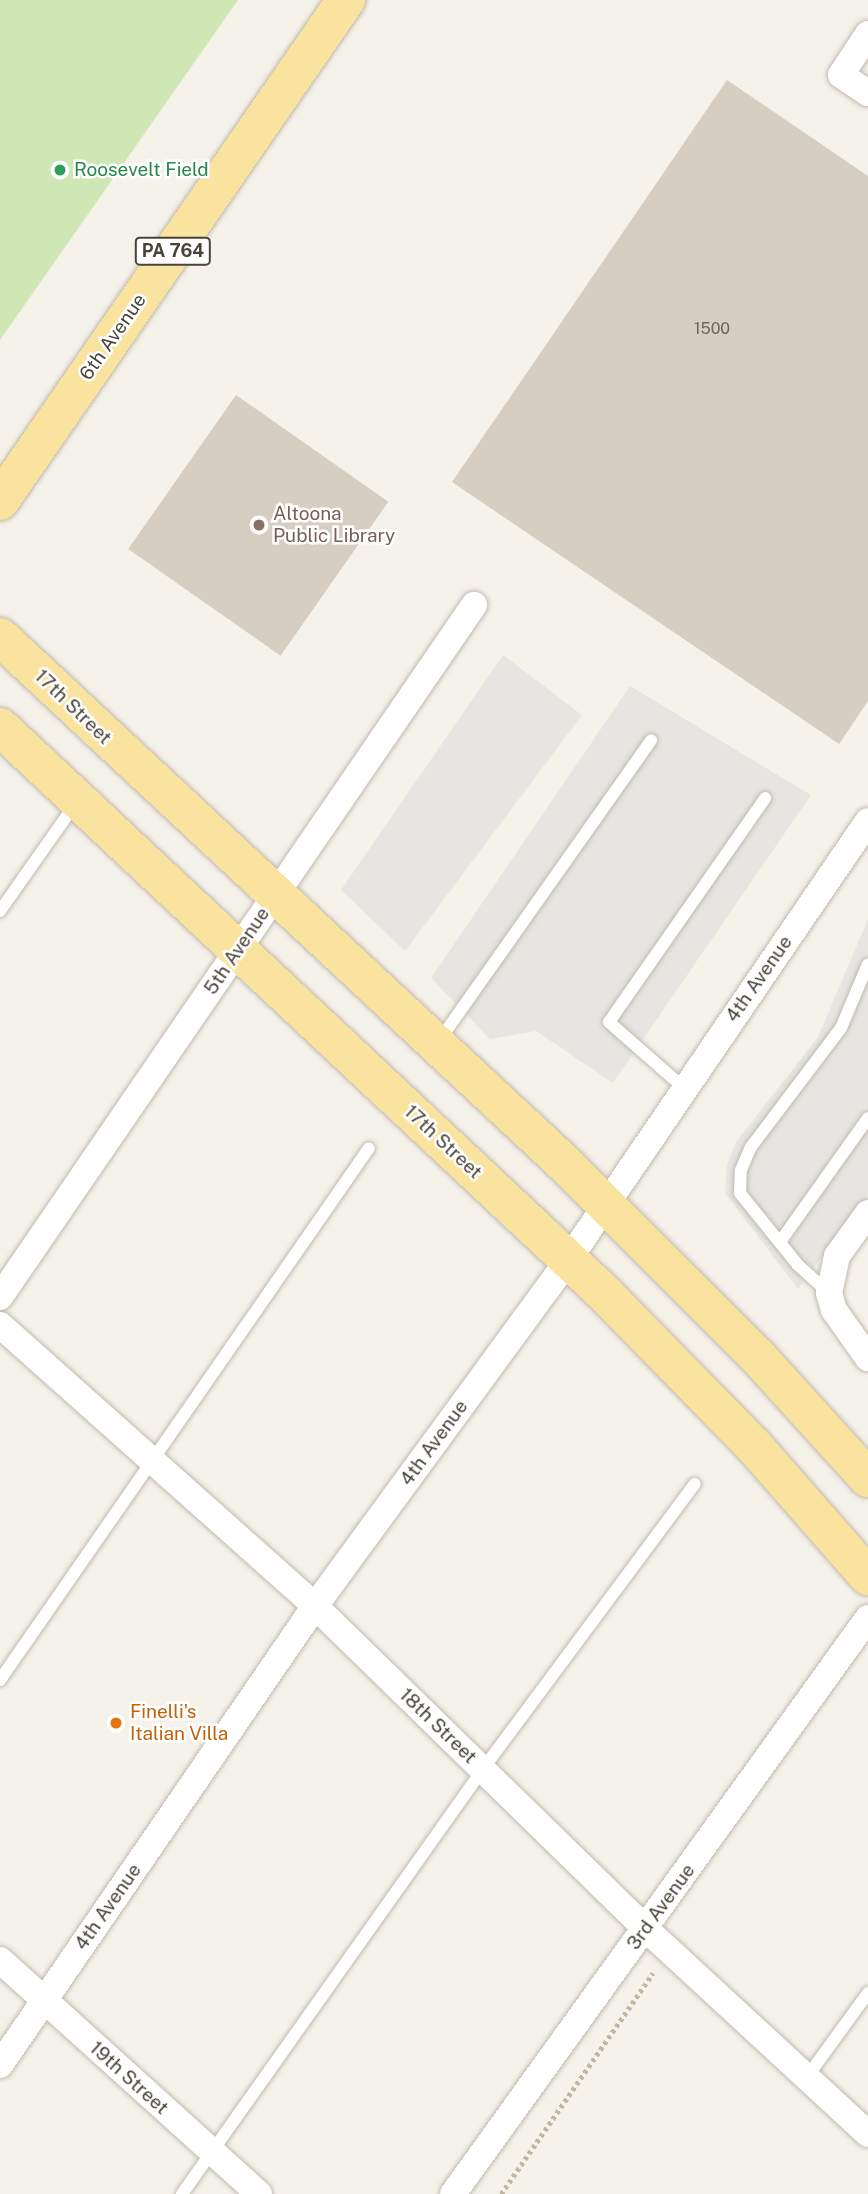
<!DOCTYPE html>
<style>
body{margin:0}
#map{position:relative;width:868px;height:2194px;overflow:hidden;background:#f5f2ea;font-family:"Public Sans",sans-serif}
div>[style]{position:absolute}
.green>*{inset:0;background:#cfe7b5}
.parking>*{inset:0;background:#e6e5e2}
.building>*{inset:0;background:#d6cec0;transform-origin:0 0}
.path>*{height:4.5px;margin-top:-2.25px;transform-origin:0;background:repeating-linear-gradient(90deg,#c1b69f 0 3.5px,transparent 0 7px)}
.roads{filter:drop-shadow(0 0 2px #c0baad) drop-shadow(0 0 2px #c0baad)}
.lane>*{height:12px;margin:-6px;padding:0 6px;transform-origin:6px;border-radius:6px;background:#fff}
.street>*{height:26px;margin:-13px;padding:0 13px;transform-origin:13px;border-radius:13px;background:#fff}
.primary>*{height:38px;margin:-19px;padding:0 19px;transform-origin:19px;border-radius:19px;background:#fae39e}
.dots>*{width:19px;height:19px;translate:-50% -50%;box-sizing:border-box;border:4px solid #fff;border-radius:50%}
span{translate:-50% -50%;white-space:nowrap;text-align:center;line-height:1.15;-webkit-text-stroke:5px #fff;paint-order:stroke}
.number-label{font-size:16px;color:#6c665a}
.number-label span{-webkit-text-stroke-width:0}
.shield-label span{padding:2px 5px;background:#fff;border:2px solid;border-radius:5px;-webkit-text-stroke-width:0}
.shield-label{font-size:18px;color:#484338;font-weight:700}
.leisure-label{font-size:19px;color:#27864d}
.left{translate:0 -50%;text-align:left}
.street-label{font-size:19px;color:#484338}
.education-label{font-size:19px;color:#785e54}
.food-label{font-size:19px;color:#c56008}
</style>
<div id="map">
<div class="green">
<div style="clip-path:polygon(0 0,238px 0,0 340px)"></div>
</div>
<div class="parking">
<div style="clip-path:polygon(503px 655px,582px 715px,405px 951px,341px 890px)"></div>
<div style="clip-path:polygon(630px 686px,811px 795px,613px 1083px,536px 1031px,490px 1039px,431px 978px)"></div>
<div style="clip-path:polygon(868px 919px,868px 1195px,798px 1289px,725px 1193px,727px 1165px,736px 1142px,818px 1037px)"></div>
</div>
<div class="building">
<div style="clip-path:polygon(727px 80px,868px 176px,868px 701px,839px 744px,452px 482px)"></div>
<div style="left:236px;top:395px;width:186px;height:188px;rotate:35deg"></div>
</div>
<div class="path">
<div style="left:501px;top:2194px;width:268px;rotate:-55.5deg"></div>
</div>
<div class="roads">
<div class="lane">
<div style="left:0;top:911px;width:132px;rotate:-54.9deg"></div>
<div style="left:439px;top:1041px;width:368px;rotate:-54.8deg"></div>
<div style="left:684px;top:1088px;width:100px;rotate:-138.7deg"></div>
<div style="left:609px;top:1022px;width:273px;rotate:-55.1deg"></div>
<div style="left:780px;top:1242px;width:152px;rotate:-54.6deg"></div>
<div style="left:829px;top:1293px;width:42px;rotate:-137.9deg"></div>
<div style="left:798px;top:1265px;width:92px;rotate:-128.9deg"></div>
<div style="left:740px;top:1193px;width:23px;rotate:-88deg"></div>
<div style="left:741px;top:1170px;width:25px;rotate:-67deg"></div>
<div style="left:751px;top:1147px;width:149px;rotate:-52.9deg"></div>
<div style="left:841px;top:1028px;width:69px;rotate:-67.1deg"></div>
<div style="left:0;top:1680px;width:647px;rotate:-55.25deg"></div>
<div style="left:807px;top:2077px;width:104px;rotate:-54deg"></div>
<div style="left:182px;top:2194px;width:521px;rotate:-54.69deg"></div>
<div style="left:483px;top:1769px;width:355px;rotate:-53.4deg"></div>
</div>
<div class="street">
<div style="left:868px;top:34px;width:49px;rotate:123.4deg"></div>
<div style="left:841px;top:75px;width:32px;rotate:34deg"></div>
<div style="left:868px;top:1213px;width:53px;rotate:125.8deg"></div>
<div style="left:837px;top:1256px;width:38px;rotate:102deg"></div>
<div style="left:829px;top:1293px;width:18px;rotate:74deg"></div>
<div style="left:834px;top:1310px;width:59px;rotate:54.7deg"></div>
<div style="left:0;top:1297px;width:839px;rotate:-55.59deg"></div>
<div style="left:0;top:1325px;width:422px;rotate:41.7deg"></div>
<div style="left:315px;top:1606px;width:462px;rotate:44.3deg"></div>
<div style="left:646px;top:1929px;width:302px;rotate:42.7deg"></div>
<div style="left:0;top:1960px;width:349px;rotate:42.1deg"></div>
<div style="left:0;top:2065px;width:557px;rotate:-55.54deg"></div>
<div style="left:315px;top:1606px;width:430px;rotate:-53.8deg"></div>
<div style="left:569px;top:1259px;width:530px;rotate:-55.68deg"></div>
<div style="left:453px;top:2194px;width:710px;rotate:-54.23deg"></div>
</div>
<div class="primary">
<div style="left:0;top:501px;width:609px;rotate:-55.37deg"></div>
<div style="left:0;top:637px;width:774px;rotate:43.01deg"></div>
<div style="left:566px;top:1165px;width:273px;rotate:45deg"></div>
<div style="left:759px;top:1358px;width:162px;rotate:47.8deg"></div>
<div style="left:0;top:727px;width:829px;rotate:43.14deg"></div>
<div style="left:605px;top:1294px;width:213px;rotate:45.6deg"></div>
<div style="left:754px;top:1446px;width:173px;rotate:48.8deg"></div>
</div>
</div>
<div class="dots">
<div style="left:60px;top:170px;background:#2e9e5b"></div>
<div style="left:259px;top:525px;background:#8d6e63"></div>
<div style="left:116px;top:1723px;background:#e8710a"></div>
</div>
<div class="number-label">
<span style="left:712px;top:329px">1500</span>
</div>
<div class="shield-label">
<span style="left:173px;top:251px">PA 764</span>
</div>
<div class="leisure-label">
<span class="left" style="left:74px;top:170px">Roosevelt Field</span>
</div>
<div class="street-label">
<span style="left:113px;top:337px;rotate:-55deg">6th Avenue</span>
<span style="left:73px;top:707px;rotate:44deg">17th Street</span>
<span style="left:237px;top:951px;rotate:-56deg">5th Avenue</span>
<span style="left:759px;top:979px;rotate:-55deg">4th Avenue</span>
<span style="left:443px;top:1142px;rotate:43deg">17th Street</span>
<span style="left:434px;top:1443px;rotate:-54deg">4th Avenue</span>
<span style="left:438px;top:1726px;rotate:44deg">18th Street</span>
<span style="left:108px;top:1907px;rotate:-55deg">4th Avenue</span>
<span style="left:661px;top:1907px;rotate:-54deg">3rd Avenue</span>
<span style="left:129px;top:2078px;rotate:42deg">19th Street</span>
</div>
<div class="education-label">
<span class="left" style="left:273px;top:525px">Altoona<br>Public Library</span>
</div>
<div class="food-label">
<span class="left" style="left:130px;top:1723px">Finelli's<br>Italian Villa</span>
</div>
</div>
